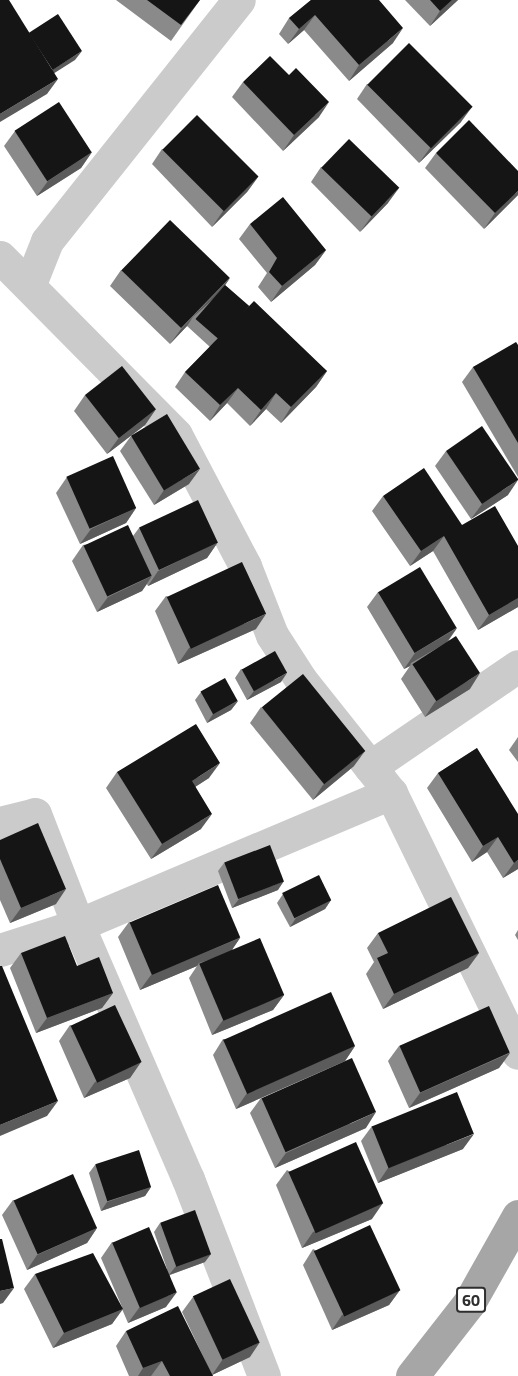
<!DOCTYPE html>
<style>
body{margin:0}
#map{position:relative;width:518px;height:1376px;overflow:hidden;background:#fff;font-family:"Titillium Web",sans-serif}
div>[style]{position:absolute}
.minor>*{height:33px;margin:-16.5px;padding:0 16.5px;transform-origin:16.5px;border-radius:16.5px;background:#cbcbcb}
.major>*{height:33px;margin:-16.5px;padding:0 16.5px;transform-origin:16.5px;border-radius:16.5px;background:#a6a6a6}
.wall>*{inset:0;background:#8a8a8a}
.shaded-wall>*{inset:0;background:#5b5b5b}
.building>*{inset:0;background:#151515;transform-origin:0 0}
span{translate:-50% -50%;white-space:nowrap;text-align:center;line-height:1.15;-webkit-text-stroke:6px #fff;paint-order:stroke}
.shield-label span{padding:2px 4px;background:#fff;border:2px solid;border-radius:4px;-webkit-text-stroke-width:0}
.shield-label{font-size:16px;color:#2e2e2e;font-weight:700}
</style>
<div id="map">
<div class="minor">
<div style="left:0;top:257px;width:250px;rotate:45.3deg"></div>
<div style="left:176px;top:435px;width:148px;rotate:62.2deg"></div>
<div style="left:245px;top:566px;width:74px;rotate:68.6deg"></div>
<div style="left:272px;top:635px;width:54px;rotate:57.2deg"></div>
<div style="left:301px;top:680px;width:144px;rotate:51.5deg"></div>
<div style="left:391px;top:793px;width:289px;rotate:64deg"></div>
<div style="left:30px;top:284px;width:46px;rotate:-68.4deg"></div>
<div style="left:47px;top:241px;width:308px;rotate:-51.5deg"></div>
<div style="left:370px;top:767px;width:179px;rotate:-34.3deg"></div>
<div style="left:0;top:823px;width:36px;rotate:-14deg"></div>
<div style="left:35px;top:814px;width:119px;rotate:68.8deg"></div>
<div style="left:78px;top:925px;width:277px;rotate:66.6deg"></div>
<div style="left:188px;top:1179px;width:211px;rotate:68.9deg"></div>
<div style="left:0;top:950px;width:82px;rotate:-17.8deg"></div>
<div style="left:78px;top:925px;width:340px;rotate:-22.9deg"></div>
</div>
<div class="major">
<div style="left:412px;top:1376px;width:93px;rotate:-52deg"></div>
<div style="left:469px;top:1303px;width:100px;rotate:-60.6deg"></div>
</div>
<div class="wall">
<div style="clip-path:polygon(116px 0,200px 0,171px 41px)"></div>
<div style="clip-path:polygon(311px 0,393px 43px,349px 81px,304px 30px,288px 44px,279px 34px,289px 18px)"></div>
<div style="clip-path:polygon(405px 0,458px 0,430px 26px)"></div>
<div style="clip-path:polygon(243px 82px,319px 117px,283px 151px,232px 97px)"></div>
<div style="clip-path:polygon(367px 84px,461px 122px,419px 163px,357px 99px)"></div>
<div style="clip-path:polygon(15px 131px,92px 152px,81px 168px,37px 196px,4px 146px)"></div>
<div style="clip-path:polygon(162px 149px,258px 177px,247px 192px,212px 227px,152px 164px)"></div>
<div style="clip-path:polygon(436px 153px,518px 195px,484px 229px,425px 168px)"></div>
<div style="clip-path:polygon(321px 167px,388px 203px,360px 232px,311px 182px)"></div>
<div style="clip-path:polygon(250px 224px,326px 250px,315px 265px,271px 302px,258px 287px,267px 273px,239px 239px)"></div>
<div style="clip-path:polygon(121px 270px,230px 278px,225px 285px,249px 306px,327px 371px,316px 387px,281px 423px,266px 409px,250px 426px,227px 403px,210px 421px,175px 387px,185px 372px,210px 347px,187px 326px,170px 344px,110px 286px)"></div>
<div style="clip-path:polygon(518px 345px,518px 477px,462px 382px,473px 367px)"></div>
<div style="clip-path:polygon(85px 395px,156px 409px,145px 425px,107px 454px,74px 411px)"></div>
<div style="clip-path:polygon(131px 436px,189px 484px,154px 505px,120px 451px)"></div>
<div style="clip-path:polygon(446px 451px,508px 495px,471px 519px,435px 466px)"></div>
<div style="clip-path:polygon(67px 477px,136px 508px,126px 523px,80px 544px,56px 493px)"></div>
<div style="clip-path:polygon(383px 496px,518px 546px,518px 607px,478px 630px,433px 551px,410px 566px,372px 511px)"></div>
<div style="clip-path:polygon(139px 528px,218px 542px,207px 558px,148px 586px,147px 584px,142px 591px,97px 612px,72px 561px,83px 545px,133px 536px)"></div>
<div style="clip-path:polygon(378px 592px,457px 628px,449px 640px,470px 689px,425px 717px,401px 679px,410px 666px,404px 669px,367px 607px)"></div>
<div style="clip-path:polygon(166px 596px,256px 629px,178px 664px,155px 611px)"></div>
<div style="clip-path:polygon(241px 669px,281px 682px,247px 700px,235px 678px)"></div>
<div style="clip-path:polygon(201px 692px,238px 701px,231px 710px,207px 723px,195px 700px)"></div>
<div style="clip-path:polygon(261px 707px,354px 766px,313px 800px,250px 723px)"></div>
<div style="clip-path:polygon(518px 737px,518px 762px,509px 750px)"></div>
<div style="clip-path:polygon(477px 748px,518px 869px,503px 878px,487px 852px,472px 862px,427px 788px,438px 773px)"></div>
<div style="clip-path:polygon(117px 772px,209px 778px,195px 787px,201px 829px,151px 859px,106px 788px)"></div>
<div style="clip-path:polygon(0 840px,56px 904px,10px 923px,0 900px)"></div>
<div style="clip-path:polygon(224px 863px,278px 890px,232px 908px,218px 871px)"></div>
<div style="clip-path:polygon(283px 894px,331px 900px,325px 909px,290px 927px,277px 903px)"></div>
<div style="clip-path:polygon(129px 922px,240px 938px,232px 949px,284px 995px,273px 1010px,212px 1035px,189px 978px,197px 966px,140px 990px,118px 937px)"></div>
<div style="clip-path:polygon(518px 930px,518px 940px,515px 935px)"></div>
<div style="clip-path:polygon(378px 933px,479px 953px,468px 968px,383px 1009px,366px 974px,374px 962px,367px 948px)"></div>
<div style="clip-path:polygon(21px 953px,77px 966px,113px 993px,102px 1008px,36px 1033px,10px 968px)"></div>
<div style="clip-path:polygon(70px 1025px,141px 1062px,130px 1078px,84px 1098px,59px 1041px)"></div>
<div style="clip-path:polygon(223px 1039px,355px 1046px,345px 1061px,236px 1109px,213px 1055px)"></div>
<div style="clip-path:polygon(399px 1046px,510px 1053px,499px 1068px,409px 1108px,388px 1061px)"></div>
<div style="clip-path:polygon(261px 1098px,366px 1128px,275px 1168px,250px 1113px)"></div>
<div style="clip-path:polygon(372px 1126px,463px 1149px,378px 1183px,361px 1141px)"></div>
<div style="clip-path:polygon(95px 1165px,151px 1187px,145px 1196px,101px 1211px,89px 1173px)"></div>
<div style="clip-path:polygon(287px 1170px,372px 1219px,302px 1248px,276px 1185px)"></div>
<div style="clip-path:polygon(13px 1200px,97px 1228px,87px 1243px,27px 1270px,2px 1215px)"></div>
<div style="clip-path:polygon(160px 1223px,205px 1262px,170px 1275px,166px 1307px,128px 1323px,122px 1309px,112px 1324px,53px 1348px,24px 1289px,35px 1274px,122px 1307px,101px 1258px,112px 1242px,167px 1269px,154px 1232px)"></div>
<div style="clip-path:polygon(313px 1249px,400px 1290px,389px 1305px,332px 1330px,303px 1265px)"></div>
<div style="clip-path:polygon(193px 1297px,250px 1357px,212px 1375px,213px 1376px,129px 1376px,116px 1346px,126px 1331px,211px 1373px,182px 1312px)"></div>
</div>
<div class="shaded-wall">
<div style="clip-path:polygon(452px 0,458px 0,430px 26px,440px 11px)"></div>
<div style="clip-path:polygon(315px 15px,304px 30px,288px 44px,299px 29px)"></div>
<div style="clip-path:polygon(403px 28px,393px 43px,349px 81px,359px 65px)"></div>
<div style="clip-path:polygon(82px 51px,75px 60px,45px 79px,52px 70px)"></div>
<div style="clip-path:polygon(58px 79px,47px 94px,0 122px,0 114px)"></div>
<div style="clip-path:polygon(329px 102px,319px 117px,283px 151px,294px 135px)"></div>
<div style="clip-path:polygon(472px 107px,461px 122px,419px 163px,430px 148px)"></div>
<div style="clip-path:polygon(92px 152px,81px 168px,37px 196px,48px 181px)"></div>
<div style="clip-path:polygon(258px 177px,247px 192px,212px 227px,223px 211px)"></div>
<div style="clip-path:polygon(399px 188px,388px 203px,360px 232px,371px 217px)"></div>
<div style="clip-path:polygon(518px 191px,518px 195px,484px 229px,495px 213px)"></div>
<div style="clip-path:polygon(326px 250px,315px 265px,271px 302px,282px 286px)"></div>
<div style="clip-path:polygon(230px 278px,219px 294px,193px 317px,187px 326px,170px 344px,181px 329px)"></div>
<div style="clip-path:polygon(327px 371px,316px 387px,281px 423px,291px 407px)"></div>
<div style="clip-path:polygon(238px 388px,227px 403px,210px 421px,220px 405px)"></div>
<div style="clip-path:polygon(276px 393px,266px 409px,250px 426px,261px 410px)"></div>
<div style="clip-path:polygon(156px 409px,145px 425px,107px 454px,118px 439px)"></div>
<div style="clip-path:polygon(200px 469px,189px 484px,154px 505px,164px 490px)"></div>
<div style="clip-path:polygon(518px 480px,508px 495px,471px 519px,482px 504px)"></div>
<div style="clip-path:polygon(136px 508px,126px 523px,80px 544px,91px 529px)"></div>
<div style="clip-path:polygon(444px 536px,433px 551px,410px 566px,421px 551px)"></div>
<div style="clip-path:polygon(218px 542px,207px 558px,148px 586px,158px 571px)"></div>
<div style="clip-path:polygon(152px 576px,142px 591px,97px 612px,108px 597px)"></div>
<div style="clip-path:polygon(518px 598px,518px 607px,478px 630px,489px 615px)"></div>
<div style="clip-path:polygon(266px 614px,256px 629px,178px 664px,189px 648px)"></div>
<div style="clip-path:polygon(457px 628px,446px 643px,411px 663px,410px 666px,404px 669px,415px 653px)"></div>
<div style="clip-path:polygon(287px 673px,281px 682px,247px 700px,254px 691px)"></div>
<div style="clip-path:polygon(480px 673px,470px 689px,425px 717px,435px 702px)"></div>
<div style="clip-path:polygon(238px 701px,231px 710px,207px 723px,213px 714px)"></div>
<div style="clip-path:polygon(365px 751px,354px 766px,313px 800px,323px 785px)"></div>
<div style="clip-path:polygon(220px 763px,209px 778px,181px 796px,192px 781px)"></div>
<div style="clip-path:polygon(212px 814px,201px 829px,151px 859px,162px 844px)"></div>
<div style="clip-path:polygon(498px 837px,487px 852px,472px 862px,483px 846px)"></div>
<div style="clip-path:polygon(518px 860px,518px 869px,503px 878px,514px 863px)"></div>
<div style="clip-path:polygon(284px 881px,278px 890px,232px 908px,239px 899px)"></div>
<div style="clip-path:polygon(66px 889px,56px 904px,10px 923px,21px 908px)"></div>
<div style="clip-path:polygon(331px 900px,325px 909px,290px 927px,296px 918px)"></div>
<div style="clip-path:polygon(240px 938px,230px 953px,199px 963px,197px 966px,140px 990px,151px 975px)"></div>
<div style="clip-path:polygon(479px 953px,468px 968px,383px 1009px,394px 994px)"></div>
<div style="clip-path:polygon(113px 993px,102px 1008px,36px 1033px,47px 1018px)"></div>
<div style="clip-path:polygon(284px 995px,273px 1010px,212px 1035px,223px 1020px)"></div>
<div style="clip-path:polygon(355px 1046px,345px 1061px,236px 1109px,247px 1093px)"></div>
<div style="clip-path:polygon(510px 1053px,499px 1068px,409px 1108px,420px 1093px)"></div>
<div style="clip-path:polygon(141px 1062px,130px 1078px,84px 1098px,95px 1082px)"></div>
<div style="clip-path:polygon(58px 1101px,47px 1116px,0 1136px,0 1125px)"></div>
<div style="clip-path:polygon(376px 1112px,366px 1128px,275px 1168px,286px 1153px)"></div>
<div style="clip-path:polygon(474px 1134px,463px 1149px,378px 1183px,388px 1168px)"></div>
<div style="clip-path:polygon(151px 1187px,145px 1196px,101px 1211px,107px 1202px)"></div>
<div style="clip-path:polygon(383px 1203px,372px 1219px,302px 1248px,313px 1232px)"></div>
<div style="clip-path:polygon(97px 1228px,87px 1243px,27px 1270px,37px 1255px)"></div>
<div style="clip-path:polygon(211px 1254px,205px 1262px,169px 1275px,176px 1266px)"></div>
<div style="clip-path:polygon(14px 1288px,3px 1303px,0 1304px,0 1291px)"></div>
<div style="clip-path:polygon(400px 1290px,389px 1305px,332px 1330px,342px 1315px)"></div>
<div style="clip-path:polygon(177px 1292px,166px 1307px,128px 1323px,139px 1308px)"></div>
<div style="clip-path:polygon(123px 1309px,112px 1324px,53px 1348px,64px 1333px)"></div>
<div style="clip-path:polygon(260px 1342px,250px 1357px,212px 1375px,223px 1359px)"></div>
<div style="clip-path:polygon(162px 1361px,151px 1376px,138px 1376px,143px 1368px)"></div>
</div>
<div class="building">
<div style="clip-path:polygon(0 0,9px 0,58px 79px,0 114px)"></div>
<div style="clip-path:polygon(147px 0,200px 0,181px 25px)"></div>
<div style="clip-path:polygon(311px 0,379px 0,403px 28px,359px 65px,315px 15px,299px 29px,289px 18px)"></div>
<div style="clip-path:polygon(430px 0,452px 0,440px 11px)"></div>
<div style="left:58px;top:14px;width:44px;height:35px;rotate:57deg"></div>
<div style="left:409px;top:43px;width:90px;height:59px;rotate:45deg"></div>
<div style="clip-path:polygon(270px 56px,289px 75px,296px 68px,329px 102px,294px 135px,243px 82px)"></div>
<div style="left:59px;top:102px;width:60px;height:53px;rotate:57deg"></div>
<div style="left:197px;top:115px;width:87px;height:49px;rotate:45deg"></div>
<div style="clip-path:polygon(469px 120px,518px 171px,518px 191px,495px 213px,436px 153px)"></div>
<div style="left:349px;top:139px;width:70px;height:40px;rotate:44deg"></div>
<div style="clip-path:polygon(283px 197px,326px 250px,282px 286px,269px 272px,277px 258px,250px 224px)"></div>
<div style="left:170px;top:220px;width:83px;height:70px;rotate:44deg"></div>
<div style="left:225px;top:285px;width:32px;height:45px;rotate:41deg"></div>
<div style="clip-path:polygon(254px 301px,327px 371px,291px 407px,276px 393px,261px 410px,238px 388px,220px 405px,185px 372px)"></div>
<div style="clip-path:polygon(516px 342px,518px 345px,518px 443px,473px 367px)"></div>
<div style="left:122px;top:366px;width:55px;height:47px;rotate:52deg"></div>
<div style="left:167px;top:414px;width:64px;height:42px;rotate:59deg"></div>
<div style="clip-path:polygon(482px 426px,518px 479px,518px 480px,482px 504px,446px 451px)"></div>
<div style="left:113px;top:456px;width:57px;height:51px;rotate:66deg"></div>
<div style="clip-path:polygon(424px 468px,462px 525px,495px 506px,518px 546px,518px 598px,489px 615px,444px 536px,421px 551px,383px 496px)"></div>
<div style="left:198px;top:500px;width:47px;height:65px;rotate:65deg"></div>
<div style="left:128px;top:525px;width:56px;height:49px;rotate:65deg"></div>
<div style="left:242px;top:562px;width:57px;height:83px;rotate:65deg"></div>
<div style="left:420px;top:567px;width:71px;height:49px;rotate:59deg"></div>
<div style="left:456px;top:636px;width:44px;height:52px;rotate:57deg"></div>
<div style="left:275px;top:651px;width:25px;height:38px;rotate:61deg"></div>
<div style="left:303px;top:674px;width:99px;height:53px;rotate:51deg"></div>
<div style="left:225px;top:678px;width:26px;height:28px;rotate:61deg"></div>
<div style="clip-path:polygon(196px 724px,220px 763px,192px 781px,212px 814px,162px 844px,117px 772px)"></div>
<div style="clip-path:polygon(477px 748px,518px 814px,518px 860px,514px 863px,498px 837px,483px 846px,438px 773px)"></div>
<div style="clip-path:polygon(38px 823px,66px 889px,21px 908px,0 859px,0 840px)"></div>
<div style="left:270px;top:845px;width:39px;height:49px;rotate:69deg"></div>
<div style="left:319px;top:875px;width:28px;height:41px;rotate:64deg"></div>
<div style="left:218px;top:885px;width:57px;height:96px;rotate:67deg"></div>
<div style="clip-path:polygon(451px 897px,479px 953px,394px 994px,377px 958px,388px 953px,378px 933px)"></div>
<div style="clip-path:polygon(65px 936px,77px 966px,99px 957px,113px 993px,47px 1018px,21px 953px)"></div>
<div style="left:260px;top:938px;width:62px;height:66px;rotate:67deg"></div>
<div style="clip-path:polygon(0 966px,2px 966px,58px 1101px,0 1125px)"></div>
<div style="left:331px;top:992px;width:59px;height:118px;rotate:66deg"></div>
<div style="left:115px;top:1005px;width:63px;height:49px;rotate:65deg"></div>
<div style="left:489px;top:1006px;width:51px;height:98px;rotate:66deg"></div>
<div style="left:352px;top:1058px;width:59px;height:99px;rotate:66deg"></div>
<div style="left:457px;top:1092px;width:45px;height:92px;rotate:68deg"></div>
<div style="left:356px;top:1142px;width:67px;height:74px;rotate:66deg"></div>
<div style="left:139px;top:1150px;width:39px;height:46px;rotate:72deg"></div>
<div style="left:73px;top:1174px;width:59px;height:65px;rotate:66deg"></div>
<div style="left:195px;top:1210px;width:47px;height:37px;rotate:70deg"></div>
<div style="left:370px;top:1225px;width:72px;height:62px;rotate:65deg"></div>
<div style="left:149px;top:1227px;width:71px;height:40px;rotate:67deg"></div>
<div style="clip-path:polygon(0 1239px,2px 1239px,14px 1288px,0 1291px)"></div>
<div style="clip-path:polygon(93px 1253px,123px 1309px,64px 1333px,35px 1274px)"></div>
<div style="left:230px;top:1279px;width:70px;height:41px;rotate:65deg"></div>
<div style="clip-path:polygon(178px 1306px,213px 1376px,170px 1376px,162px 1361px,143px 1368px,126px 1331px)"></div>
</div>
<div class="shield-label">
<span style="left:471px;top:1300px">60</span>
</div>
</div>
